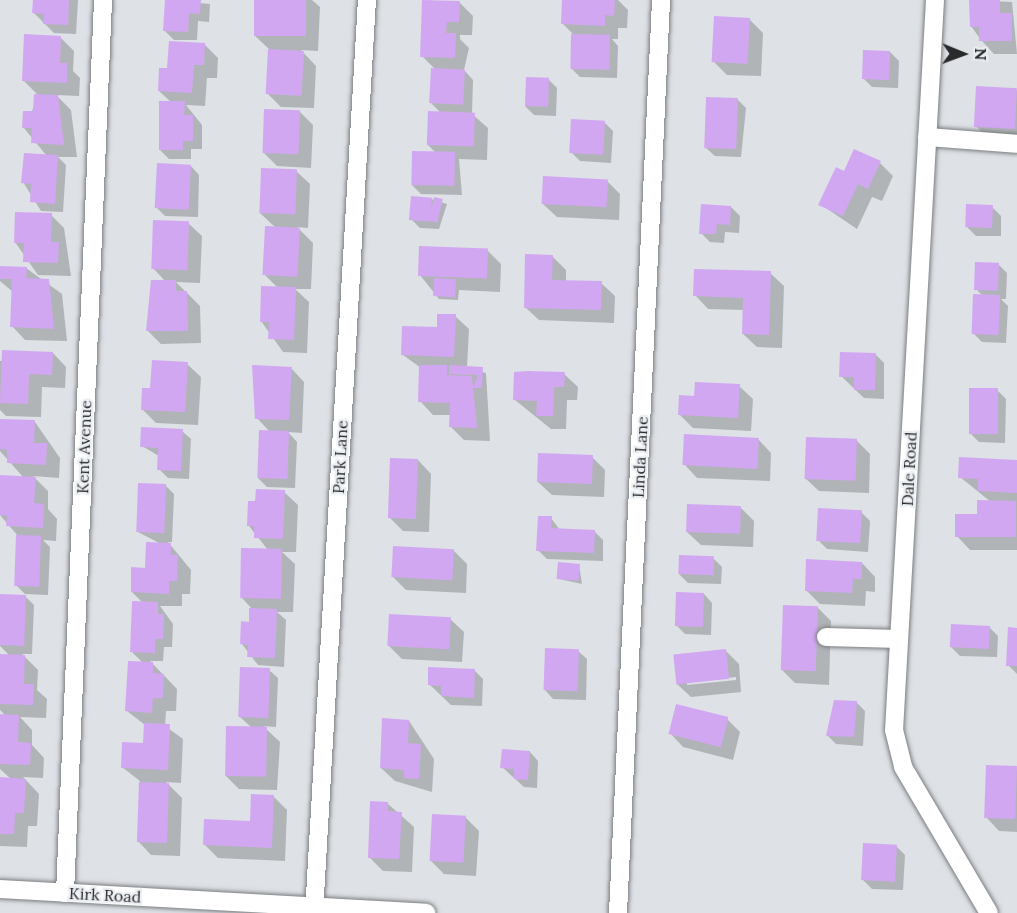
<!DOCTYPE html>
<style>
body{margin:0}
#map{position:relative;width:1017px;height:913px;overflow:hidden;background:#dee1e5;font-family:Lora,serif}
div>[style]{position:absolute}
.shadow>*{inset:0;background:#0003}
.building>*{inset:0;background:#d2a7f2;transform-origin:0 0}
.roads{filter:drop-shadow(0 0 2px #7b7e81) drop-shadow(0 0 2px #7b7e81)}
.minor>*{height:18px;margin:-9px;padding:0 9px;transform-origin:9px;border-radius:9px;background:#fff}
span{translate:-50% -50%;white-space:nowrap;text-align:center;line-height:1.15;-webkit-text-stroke:4.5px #ebeef2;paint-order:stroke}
.street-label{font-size:16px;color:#292a2b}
.north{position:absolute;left:933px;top:24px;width:60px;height:60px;-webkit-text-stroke:4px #ebeef2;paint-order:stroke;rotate:91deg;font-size:16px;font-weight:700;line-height:24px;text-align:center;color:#292a2b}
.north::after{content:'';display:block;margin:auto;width:21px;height:27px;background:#292a2b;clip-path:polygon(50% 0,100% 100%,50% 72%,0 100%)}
</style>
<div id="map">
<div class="shadow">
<div style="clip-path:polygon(34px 0,78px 0,76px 34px,54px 33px,34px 13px)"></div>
<div style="clip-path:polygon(166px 0,210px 4px,209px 22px,198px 21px,197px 40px,174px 40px,165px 31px)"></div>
<div style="clip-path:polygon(256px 0,312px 0,320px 7px,318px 51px,301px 50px,316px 66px,314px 108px,281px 107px,267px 93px,269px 49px,254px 35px)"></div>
<div style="clip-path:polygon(564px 0,618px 0,628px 10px,627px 28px,618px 28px,618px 39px,612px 39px,618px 46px,617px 78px,580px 77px,571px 68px,572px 33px,563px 24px)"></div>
<div style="clip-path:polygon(971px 0,1012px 2px,1017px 54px,994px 54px,981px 40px,971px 26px)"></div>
<div style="clip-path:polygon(460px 3px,473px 16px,472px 35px,460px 35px,460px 39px,469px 48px,464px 70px,473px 80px,472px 114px,488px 128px,487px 160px,459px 159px,462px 195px,421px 194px,412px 185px,436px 153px,428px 145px,441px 113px,431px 103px,436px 70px,422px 56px)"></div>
<div style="clip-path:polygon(749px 19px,763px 33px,761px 76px,727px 75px,713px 61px)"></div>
<div style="clip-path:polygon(60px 37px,74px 51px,73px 71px,80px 78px,79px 96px,56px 95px,71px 110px,77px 157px,58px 157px,66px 165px,63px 212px,41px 211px,23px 182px,46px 155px,24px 128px,39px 96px,24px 81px)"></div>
<div style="clip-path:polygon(205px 45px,218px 58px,217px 78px,207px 78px,205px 106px,186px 105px,202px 125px,202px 149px,191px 149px,191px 159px,169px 159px,160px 150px,172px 103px,159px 91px,169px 70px)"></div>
<div style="clip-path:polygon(890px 52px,899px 61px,898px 88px,872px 87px,863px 78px)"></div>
<div style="clip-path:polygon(548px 79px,557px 88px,556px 116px,534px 115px,525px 106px)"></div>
<div style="clip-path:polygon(1017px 90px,1017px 141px,989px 140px,976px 126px)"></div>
<div style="clip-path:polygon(737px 99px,746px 108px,741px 157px,715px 156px,706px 148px)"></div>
<div style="clip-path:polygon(300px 112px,313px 125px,311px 168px,277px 166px,264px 153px)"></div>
<div style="clip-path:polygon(604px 122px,613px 131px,611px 163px,580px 161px,571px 152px)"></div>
<div style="clip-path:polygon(880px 163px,893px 176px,882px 201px,872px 197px,857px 229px,820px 204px,845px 173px)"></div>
<div style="clip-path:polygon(191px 166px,199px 175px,198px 217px,165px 216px,156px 207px)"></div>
<div style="clip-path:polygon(296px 171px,310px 184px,308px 228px,297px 227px,313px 243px,311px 289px,295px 289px,309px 302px,307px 353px,283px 352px,261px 321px,278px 288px,264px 274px,276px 228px,260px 213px)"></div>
<div style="clip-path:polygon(607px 181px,620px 194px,619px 220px,557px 217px,543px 204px)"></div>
<div style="clip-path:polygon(431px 199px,447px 204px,439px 229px,420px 228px,411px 219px)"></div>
<div style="clip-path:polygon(731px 207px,740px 216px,739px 233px,725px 232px,724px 243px,710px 242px,701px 233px)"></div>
<div style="clip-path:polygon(992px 207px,1001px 216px,1001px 236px,976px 236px,967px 227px)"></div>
<div style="clip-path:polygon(51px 215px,64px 228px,71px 276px,38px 275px,15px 242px)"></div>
<div style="clip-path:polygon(188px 223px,202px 236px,200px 283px,176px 282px,200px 306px,201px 343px,161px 344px,147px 330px,165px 281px,153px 268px)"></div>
<div style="clip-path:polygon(488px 251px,501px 264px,500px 292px,459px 290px,458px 300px,439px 299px,420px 275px)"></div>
<div style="clip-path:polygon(552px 256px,566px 270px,566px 282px,601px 283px,615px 296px,614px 323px,539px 320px,525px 307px)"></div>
<div style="clip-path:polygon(998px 264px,1007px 273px,1006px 299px,1001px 299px,1008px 306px,1006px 343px,982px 342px,973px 333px,983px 296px,976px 289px)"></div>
<div style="clip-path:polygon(0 267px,26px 268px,62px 294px,67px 341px,25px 340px,12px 326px,13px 292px,0 281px)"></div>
<div style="clip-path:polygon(770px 273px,784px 286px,782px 348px,757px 347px,743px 334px,744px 310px,708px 309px,695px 295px)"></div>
<div style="clip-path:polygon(455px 316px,469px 329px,467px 368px,486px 373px,490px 441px,464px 440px,451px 427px,451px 415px,433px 415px,420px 401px,421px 368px,403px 355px)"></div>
<div style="clip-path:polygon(53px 353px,66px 367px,65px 388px,42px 387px,41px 417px,6px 416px,0 410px,0 361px)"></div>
<div style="clip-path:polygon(876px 355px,884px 363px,884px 399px,864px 398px,841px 376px)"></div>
<div style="clip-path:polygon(187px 364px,201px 377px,198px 425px,156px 423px,142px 409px,152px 390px)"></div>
<div style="clip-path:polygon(291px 368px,304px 382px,302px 433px,288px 432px,297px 442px,295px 488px,267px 487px,258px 478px,270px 432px,257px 418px)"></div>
<div style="clip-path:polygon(564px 374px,578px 387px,577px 400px,567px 400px,566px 429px,551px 429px,515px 400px)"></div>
<div style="clip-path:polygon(739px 386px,753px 399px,751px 431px,693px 428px,679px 414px,696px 397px)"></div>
<div style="clip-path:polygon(997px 390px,1006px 399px,1005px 443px,979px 442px,970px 433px)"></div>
<div style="clip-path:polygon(0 420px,35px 422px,60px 458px,59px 478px,33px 476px,48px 491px,48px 509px,57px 519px,56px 541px,43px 540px,50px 547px,48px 595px,25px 594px,16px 585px,18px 536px,0 515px,1px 477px,23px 477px,0 451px)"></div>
<div style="clip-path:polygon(182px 431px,191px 439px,189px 479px,168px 478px,159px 469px,159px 456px,142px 446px)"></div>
<div style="clip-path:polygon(758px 439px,771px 453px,770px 481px,697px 478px,684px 464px)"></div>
<div style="clip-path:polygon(856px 440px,870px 454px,869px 493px,819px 491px,805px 478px)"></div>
<div style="clip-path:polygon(592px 457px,605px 470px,604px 497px,552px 495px,538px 482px)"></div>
<div style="clip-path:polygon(418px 460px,431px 474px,429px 532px,403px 531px,390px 518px)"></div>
<div style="clip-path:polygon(1017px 461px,1017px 550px,970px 550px,957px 536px,991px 502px,960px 477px)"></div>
<div style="clip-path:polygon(165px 485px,174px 494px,172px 542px,168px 542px,191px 570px,190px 594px,182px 594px,182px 606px,160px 606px,173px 624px,172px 647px,164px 647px,163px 661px,150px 661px,177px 689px,176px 711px,166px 711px,165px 726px,183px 739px,181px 783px,166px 782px,182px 798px,180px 856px,151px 855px,138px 841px,140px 781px,122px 767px,144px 745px,145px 725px,127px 711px,143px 663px,131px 651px,143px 603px,132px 592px,161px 544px,138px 532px)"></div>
<div style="clip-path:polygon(284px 492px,298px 505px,296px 552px,282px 552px,295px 564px,293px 612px,277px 612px,286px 620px,284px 667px,258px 665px,242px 644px,253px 610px,241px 597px,268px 550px,249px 526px)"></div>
<div style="clip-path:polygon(741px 508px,754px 521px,753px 547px,701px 545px,687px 532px)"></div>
<div style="clip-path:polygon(861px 512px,870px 521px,868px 552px,827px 549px,818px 540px)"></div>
<div style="clip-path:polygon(551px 518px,560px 530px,594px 531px,603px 540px,603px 561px,547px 559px,538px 550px)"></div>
<div style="clip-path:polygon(453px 550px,467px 564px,466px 593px,406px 590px,393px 577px)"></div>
<div style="clip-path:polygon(713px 558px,722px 567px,721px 584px,688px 583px,679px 574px)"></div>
<div style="clip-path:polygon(862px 563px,875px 577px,875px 592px,866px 591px,865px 606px,820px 604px,806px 590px)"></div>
<div style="clip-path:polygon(579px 565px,582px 584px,559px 579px)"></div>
<div style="clip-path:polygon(704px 594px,712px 603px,711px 635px,685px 634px,676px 625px)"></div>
<div style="clip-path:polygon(0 595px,25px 596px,34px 605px,32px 654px,22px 654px,38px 670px,37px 690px,47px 699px,46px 718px,20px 717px,32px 730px,32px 745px,44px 758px,43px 778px,23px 777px,39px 794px,37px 826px,28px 826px,27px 847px,0 846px,0 779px,11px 779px,0 769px,0 716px,6px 716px,0 710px,0 656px,10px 656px,0 646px)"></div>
<div style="clip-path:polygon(818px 608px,831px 621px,829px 685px,795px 683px,782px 670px)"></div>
<div style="clip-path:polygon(450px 619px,464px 632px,462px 662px,402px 659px,389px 646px)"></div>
<div style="clip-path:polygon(989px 627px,998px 636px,997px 657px,960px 656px,951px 647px)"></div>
<div style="clip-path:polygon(1017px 629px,1017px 674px,1008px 665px)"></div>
<div style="clip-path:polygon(evenodd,725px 650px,739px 664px,741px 692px,691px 697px,677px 684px,725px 650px,736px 677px,736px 680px,687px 685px,687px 682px,736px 677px)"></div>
<div style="clip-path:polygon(578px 651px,587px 659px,586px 700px,553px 699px,545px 690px)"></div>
<div style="clip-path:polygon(269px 670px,278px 678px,276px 727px,263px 726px,280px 742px,277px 790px,239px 789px,225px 775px,252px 728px,240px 717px)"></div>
<div style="clip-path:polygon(474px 670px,483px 679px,482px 706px,451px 705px,429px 684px)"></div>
<div style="clip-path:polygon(856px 702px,865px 711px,863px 746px,836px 744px,827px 735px)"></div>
<div style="clip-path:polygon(727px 719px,740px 732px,733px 760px,683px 747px,670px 733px)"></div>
<div style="clip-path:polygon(409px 721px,434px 759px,432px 792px,395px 781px,381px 768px)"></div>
<div style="clip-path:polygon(530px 752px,538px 761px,537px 788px,524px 787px,502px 767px)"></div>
<div style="clip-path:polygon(1017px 768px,1017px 832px,999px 831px,986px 817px)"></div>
<div style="clip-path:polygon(273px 796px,287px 810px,285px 861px,218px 858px,205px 845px,251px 823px)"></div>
<div style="clip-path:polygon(387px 803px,414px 827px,412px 872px,383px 871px,369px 857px)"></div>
<div style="clip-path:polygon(465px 817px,479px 831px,476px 876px,444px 874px,431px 861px)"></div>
<div style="clip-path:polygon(896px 846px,905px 855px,903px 890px,872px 889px,863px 880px)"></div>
</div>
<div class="building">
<div style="clip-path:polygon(33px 0,69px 0,68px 25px,43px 24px,44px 14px,32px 13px)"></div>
<div style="clip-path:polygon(165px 0,201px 0,200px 14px,189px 13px,188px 32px,163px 31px)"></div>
<div style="left:254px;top:0;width:52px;height:36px"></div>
<div style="clip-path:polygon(422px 0,460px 1px,459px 22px,447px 22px,446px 33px,456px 33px,455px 58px,420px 57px)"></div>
<div style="clip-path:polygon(562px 0,615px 0,614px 16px,605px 15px,605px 26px,561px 24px)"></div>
<div style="clip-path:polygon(969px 0,1000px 0,1000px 13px,1012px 13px,1012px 41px,979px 41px,979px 27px,970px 27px)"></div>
<div style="left:714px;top:16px;width:36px;height:46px;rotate:3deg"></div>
<div style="clip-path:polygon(24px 34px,61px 36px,60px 63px,67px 63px,67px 83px,22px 81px)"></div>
<div style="left:571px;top:34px;width:39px;height:35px;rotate:1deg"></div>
<div style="clip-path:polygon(169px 41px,205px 43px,204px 65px,194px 65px,192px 93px,158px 91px,159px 68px,167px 68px)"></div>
<div style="left:268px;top:49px;width:36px;height:45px;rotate:3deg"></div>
<div style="left:863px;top:50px;width:27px;height:29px;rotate:2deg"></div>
<div style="left:431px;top:68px;width:34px;height:35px;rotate:3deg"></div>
<div style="left:526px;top:77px;width:23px;height:29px;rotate:2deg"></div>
<div style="left:976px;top:86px;width:41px;height:41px;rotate:3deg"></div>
<div style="clip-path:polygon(34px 94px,58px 95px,64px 145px,31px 143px,32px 128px,22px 128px,23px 111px,33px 111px)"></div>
<div style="left:706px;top:97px;width:32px;height:51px;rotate:2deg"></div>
<div style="clip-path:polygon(159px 101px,185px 101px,184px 115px,193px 115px,193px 141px,183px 141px,183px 150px,159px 150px)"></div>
<div style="left:264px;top:109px;width:36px;height:44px;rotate:2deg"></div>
<div style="left:428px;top:111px;width:47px;height:34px;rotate:2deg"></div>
<div style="left:571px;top:119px;width:34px;height:34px;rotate:3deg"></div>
<div style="clip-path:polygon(854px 149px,881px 161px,868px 189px,858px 184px,843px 216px,818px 205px,836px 167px,844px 171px)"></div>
<div style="left:412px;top:151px;width:43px;height:34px;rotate:1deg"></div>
<div style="clip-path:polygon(24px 153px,58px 155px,55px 204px,30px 202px,31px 184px,21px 183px)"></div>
<div style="left:157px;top:163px;width:34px;height:45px;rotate:3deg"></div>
<div style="left:261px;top:168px;width:36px;height:45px;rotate:2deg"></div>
<div style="left:543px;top:176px;width:65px;height:28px;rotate:3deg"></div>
<div style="left:411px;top:196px;width:21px;height:24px;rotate:5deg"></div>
<div style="left:434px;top:197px;width:9px;height:24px;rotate:13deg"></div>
<div style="clip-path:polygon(701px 204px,731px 206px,730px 225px,717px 224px,716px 234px,699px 234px)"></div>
<div style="left:966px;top:204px;width:27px;height:23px;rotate:2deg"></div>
<div style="clip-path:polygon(15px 212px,52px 213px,51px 242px,59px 242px,58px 263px,23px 262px,24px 243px,14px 243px)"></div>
<div style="left:153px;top:220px;width:36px;height:49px;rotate:2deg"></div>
<div style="left:265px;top:226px;width:35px;height:49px;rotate:3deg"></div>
<div style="left:419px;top:246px;width:69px;height:30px;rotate:2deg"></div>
<div style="clip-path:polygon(525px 254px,553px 255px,552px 280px,602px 281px,601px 310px,524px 308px)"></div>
<div style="left:975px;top:262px;width:24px;height:28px;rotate:2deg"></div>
<div style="clip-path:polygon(0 266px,27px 267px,26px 278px,49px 279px,54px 329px,10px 327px,12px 279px,0 279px)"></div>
<div style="clip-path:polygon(694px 269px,771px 271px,769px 335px,742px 334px,743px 298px,693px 296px)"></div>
<div style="left:434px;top:278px;width:22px;height:18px;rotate:3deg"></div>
<div style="clip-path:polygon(151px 280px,176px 280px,176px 291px,187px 291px,188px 331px,146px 331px)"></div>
<div style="clip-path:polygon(261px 286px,296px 287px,294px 340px,268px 339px,269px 322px,260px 322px)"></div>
<div style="left:973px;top:294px;width:27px;height:40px;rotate:2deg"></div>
<div style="clip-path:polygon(437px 314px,456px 314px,454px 357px,401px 355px,402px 326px,437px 327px)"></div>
<div style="clip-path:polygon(2px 350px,53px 352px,52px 375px,29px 374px,28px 404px,0 403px)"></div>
<div style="clip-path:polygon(840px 352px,876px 353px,875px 390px,854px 390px,854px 377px,839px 377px)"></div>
<div style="clip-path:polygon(152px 360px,188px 362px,185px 412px,141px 410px,142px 388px,150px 388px)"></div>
<div style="clip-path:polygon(252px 365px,292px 367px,289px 420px,255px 419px)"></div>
<div style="clip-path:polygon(419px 365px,447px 365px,447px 375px,472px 376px,477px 428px,449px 427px,450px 403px,418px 402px)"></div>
<div style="clip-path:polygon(449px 365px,483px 367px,482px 388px,473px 388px,478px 375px,449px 374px)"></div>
<div style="clip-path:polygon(528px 371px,565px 372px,564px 387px,554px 387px,553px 416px,536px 416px,537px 401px,513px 400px,514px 372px)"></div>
<div style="clip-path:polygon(695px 382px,740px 384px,738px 418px,678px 415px,679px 395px,694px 396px)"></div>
<div style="left:969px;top:388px;width:29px;height:46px"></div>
<div style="clip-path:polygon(0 419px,35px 420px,34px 443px,47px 443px,46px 465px,7px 463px,7px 450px,0 449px)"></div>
<div style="clip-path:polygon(141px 427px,183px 429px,181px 471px,157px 470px,158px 448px,140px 447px)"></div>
<div style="left:259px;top:430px;width:30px;height:48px;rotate:2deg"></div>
<div style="left:684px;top:434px;width:75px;height:31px;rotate:3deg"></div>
<div style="left:806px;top:437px;width:51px;height:42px;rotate:2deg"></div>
<div style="left:538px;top:453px;width:55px;height:29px;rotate:2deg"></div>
<div style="clip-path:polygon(959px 457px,1017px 460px,1017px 493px,978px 491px,978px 479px,958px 478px)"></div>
<div style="left:390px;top:458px;width:28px;height:60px;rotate:2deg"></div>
<div style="clip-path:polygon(0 475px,36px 477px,34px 503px,44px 504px,43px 528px,6px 526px,7px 516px,0 515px)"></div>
<div style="left:138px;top:483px;width:28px;height:49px;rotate:2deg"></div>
<div style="clip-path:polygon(256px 489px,285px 490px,283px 539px,254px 538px,254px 526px,247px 526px,248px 501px,255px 501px)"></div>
<div style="clip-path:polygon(977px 500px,1016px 501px,1016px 537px,955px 537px,955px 514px,977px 514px)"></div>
<div style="left:687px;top:504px;width:54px;height:28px;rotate:2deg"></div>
<div style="left:818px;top:508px;width:44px;height:33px;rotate:3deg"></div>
<div style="clip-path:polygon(538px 516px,552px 516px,551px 528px,595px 530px,594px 553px,536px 551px)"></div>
<div style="left:16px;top:535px;width:25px;height:51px;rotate:2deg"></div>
<div style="clip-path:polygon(146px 542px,171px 543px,171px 555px,178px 555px,177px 581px,169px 581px,169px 594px,131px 592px,131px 567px,145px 568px)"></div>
<div style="left:393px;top:546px;width:61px;height:31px;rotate:3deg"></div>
<div style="left:241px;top:548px;width:41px;height:50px;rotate:1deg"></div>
<div style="left:679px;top:555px;width:35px;height:19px;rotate:2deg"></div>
<div style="clip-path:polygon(806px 559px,862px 562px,862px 579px,853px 579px,852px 593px,805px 591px)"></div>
<div style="left:558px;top:562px;width:22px;height:17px;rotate:5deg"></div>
<div style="left:676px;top:592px;width:28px;height:34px;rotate:2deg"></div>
<div style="left:0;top:594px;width:26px;height:51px;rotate:2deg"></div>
<div style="clip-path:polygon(132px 601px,158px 602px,158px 614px,164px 614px,163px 639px,155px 639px,155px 653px,130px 652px)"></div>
<div style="left:783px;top:605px;width:35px;height:65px;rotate:2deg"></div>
<div style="clip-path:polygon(249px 608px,277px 609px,275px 658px,247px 657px,248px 645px,240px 644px,241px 621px,249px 622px)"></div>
<div style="left:389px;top:614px;width:62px;height:32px;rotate:3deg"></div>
<div style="left:951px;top:624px;width:39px;height:23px;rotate:3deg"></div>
<div style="clip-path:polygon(1008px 627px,1017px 628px,1017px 666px,1006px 666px)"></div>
<div style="left:545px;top:648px;width:34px;height:42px;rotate:2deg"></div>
<div style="left:726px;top:649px;width:30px;height:53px;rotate:84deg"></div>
<div style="clip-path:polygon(0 654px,25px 655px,24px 684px,34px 684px,33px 705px,0 704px)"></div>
<div style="clip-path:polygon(128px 661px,153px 662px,153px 673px,164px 674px,163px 698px,153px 698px,152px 713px,125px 711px)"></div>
<div style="left:240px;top:667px;width:30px;height:50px;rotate:2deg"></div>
<div style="clip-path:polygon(428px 667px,475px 669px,474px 698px,441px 696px,441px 686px,428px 685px)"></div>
<div style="clip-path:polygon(834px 700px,857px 701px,854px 737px,826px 736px)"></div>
<div style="left:676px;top:704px;width:54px;height:31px;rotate:14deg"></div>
<div style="clip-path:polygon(0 714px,19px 715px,18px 742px,31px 743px,30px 765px,0 764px)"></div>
<div style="clip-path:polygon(382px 718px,409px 720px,408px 743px,421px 744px,419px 779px,404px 778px,404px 770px,380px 768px)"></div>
<div style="clip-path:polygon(144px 723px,170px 724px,168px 770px,121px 768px,122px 742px,143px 743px)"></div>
<div style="left:226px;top:726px;width:41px;height:50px;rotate:1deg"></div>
<div style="clip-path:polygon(502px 749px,530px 751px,528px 780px,514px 779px,514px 769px,500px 768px)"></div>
<div style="left:986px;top:765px;width:31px;height:53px;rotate:2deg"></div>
<div style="clip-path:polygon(0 777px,26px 779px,24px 813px,15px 813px,14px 834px,0 834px)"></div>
<div style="left:139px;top:782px;width:30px;height:60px;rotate:2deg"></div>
<div style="clip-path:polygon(251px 794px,274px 795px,272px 848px,203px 845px,204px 819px,250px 821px)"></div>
<div style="clip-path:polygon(370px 801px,388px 802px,388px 811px,402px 812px,399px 859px,368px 858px)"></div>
<div style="left:432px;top:814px;width:34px;height:47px;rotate:3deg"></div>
<div style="left:863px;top:843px;width:34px;height:37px;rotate:3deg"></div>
</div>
<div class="roads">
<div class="minor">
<div style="left:935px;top:0;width:731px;rotate:93.21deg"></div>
<div style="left:894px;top:730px;width:38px;rotate:76deg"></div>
<div style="left:903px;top:767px;width:169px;rotate:59.5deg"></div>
<div style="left:927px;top:137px;width:90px;rotate:4.4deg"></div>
<div style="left:826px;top:637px;width:73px;rotate:1.6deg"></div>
<div style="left:0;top:889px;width:427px;rotate:3.2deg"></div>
<div style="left:65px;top:893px;width:894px;rotate:-87.56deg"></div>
<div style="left:314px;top:913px;width:915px;rotate:-86.68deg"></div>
<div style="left:618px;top:913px;width:914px;rotate:-87.3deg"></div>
</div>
</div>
<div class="street-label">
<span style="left:84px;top:447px;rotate:-88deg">Kent Avenue</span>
<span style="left:340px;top:457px;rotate:-87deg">Park Lane</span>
<span style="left:640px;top:457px;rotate:-87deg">Linda Lane</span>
<span style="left:909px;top:469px;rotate:-87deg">Dale Road</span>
<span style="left:105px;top:895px;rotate:3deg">Kirk Road</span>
</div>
<div class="north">N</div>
</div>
